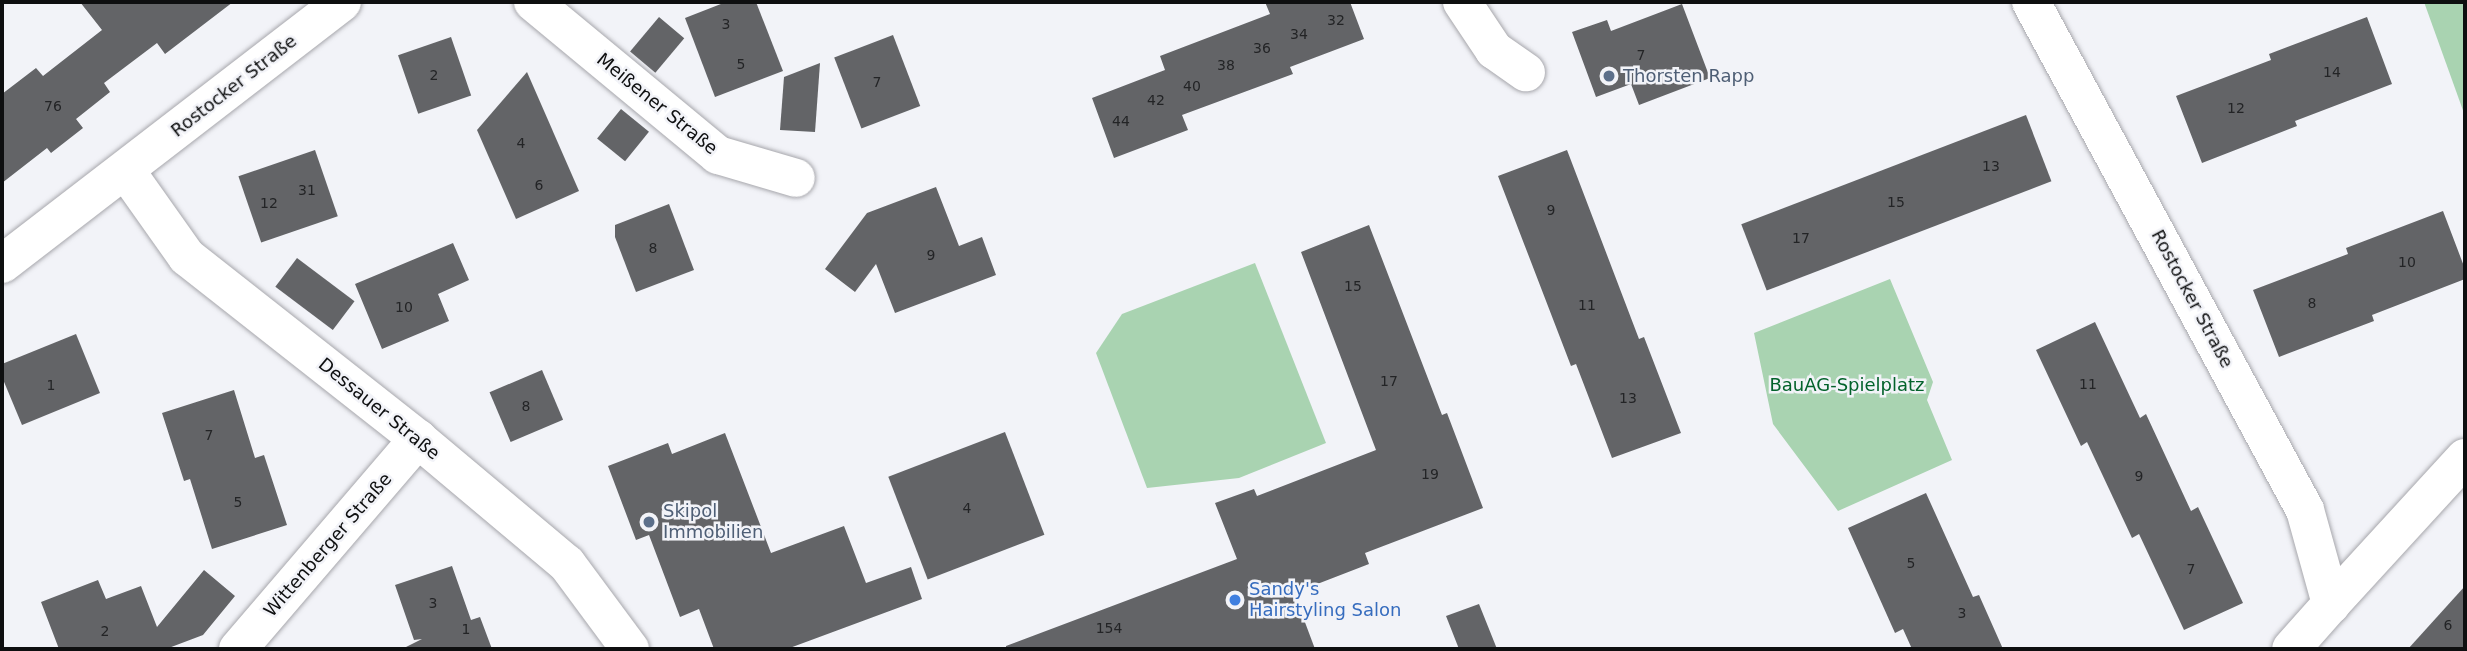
<!DOCTYPE html>
<meta charset="utf-8">
<style>
body{margin:0}
#map{position:relative;width:2467px;height:651px;overflow:hidden;background:#f2f3f8;font-family:"DejaVu Sans",sans-serif}
div>[style]{position:absolute}
.green>*{inset:0;background:#a9d3b1}
.building>*{inset:0;background:#636467;transform-origin:0 0}
.roads{filter:drop-shadow(0 0 2px #a7a7ac) drop-shadow(0 0 2px #a7a7ac)}
.minor>*{height:38px;margin:-19px;padding:0 19px;transform-origin:19px;border-radius:19px;background:#fff}
.dots>*{width:19px;height:19px;translate:-50% -50%;box-sizing:border-box;border:4px solid #f2f3f8;border-radius:50%}
span{translate:-50% -50%;white-space:nowrap;text-align:center;line-height:1.15;-webkit-text-stroke:5px #f2f3f8;paint-order:stroke}
.number-label{font-size:14px;color:#232426}
.number-label span{-webkit-text-stroke-width:0}
.service-label{font-size:18px;color:#4e5e75}
.left{translate:0 -50%;text-align:left}
.street-label{font-size:18px;color:#0e0f10}
.park-label{font-size:18px;color:#03622b}
.shop-label{font-size:18px;color:#366cbe}
.frame{position:absolute;inset:0;border:4px solid #0e0f10;pointer-events:none}
</style>
<div id="map">
<div class="green">
<div style="clip-path:polygon(2424px 2px,2465px 2px,2465px 116px)"></div>
<div style="clip-path:polygon(1255px 263px,1326px 443px,1239px 478px,1147px 488px,1096px 353px,1122px 314px)"></div>
<div style="clip-path:polygon(1890px 279px,1933px 382px,1927px 400px,1952px 460px,1838px 511px,1773px 424px,1754px 333px)"></div>
</div>
<div class="building">
<div style="clip-path:polygon(80px 2px,233px 2px,165px 54px,157px 43px,104px 83px,110px 92px,76px 119px,83px 128px,51px 153px,47px 148px,2px 183px,2px 94px,36px 68px,43px 76px,102px 30px)"></div>
<div style="clip-path:polygon(726px 2px,756px 2px,783px 71px,715px 97px,685px 18px)"></div>
<div style="clip-path:polygon(1265px 2px,1350px 2px,1364px 39px,1290px 67px,1293px 74px,1182px 115px,1188px 130px,1114px 158px,1092px 98px,1165px 70px,1160px 56px,1270px 14px)"></div>
<div style="clip-path:polygon(1682px 4px,1710px 78px,1639px 105px,1631px 84px,1596px 97px,1572px 32px,1607px 20px,1611px 31px)"></div>
<div style="left:659px;top:17px;width:33px;height:45px;rotate:40deg"></div>
<div style="clip-path:polygon(2367px 17px,2392px 84px,2295px 121px,2297px 126px,2202px 163px,2176px 96px,2271px 60px,2269px 54px)"></div>
<div style="left:893px;top:35px;width:76px;height:63px;rotate:69deg"></div>
<div style="left:451px;top:37px;width:62px;height:56px;rotate:71deg"></div>
<div style="clip-path:polygon(820px 63px,815px 132px,780px 130px,784px 77px)"></div>
<div style="clip-path:polygon(527px 72px,579px 191px,516px 219px,477px 130px)"></div>
<div style="left:621px;top:109px;width:36px;height:38px;rotate:39deg"></div>
<div style="left:2026px;top:115px;width:71px;height:305px;rotate:69deg"></div>
<div style="left:315px;top:150px;width:70px;height:81px;rotate:71deg"></div>
<div style="clip-path:polygon(1567px 150px,1639px 339px,1644px 337px,1681px 433px,1612px 458px,1576px 364px,1571px 366px,1498px 176px)"></div>
<div style="clip-path:polygon(936px 187px,959px 246px,982px 237px,996px 275px,895px 313px,876px 264px,855px 292px,825px 269px,867px 213px)"></div>
<div style="clip-path:polygon(669px 204px,694px 270px,636px 292px,615px 237px,615px 225px)"></div>
<div style="clip-path:polygon(2443px 211px,2465px 269px,2465px 279px,2372px 315px,2374px 321px,2279px 357px,2253px 290px,2348px 254px,2346px 248px)"></div>
<div style="clip-path:polygon(1369px 225px,1442px 415px,1447px 413px,1483px 508px,1365px 553px,1369px 564px,1294px 593px,1315px 649px,1006px 649px,1006px 646px,1237px 559px,1215px 503px,1254px 489px,1257px 496px,1376px 450px,1301px 252px)"></div>
<div style="clip-path:polygon(453px 243px,469px 280px,438px 294px,449px 321px,382px 349px,355px 284px)"></div>
<div style="left:297px;top:258px;width:72px;height:36px;rotate:37deg"></div>
<div style="clip-path:polygon(2095px 322px,2140px 418px,2146px 414px,2191px 511px,2198px 507px,2243px 603px,2184px 630px,2139px 534px,2132px 538px,2087px 442px,2081px 446px,2036px 350px)"></div>
<div style="clip-path:polygon(76px 334px,100px 393px,22px 425px,2px 377px,2px 364px)"></div>
<div style="left:542px;top:370px;width:54px;height:57px;rotate:67deg"></div>
<div style="clip-path:polygon(234px 390px,255px 458px,264px 455px,287px 525px,212px 549px,190px 479px,184px 481px,162px 413px)"></div>
<div style="left:1005px;top:432px;width:110px;height:125px;rotate:69deg"></div>
<div style="clip-path:polygon(725px 433px,771px 553px,844px 526px,866px 583px,911px 567px,922px 599px,787px 649px,714px 649px,699px 609px,680px 617px,649px 535px,636px 540px,608px 466px,668px 443px,672px 454px)"></div>
<div style="clip-path:polygon(1926px 493px,1973px 597px,1979px 595px,2003px 649px,1912px 649px,1903px 629px,1895px 633px,1848px 528px)"></div>
<div style="clip-path:polygon(452px 566px,471px 620px,480px 617px,492px 649px,402px 649px,422px 639px,414px 640px,395px 585px)"></div>
<div style="clip-path:polygon(204px 570px,235px 596px,203px 635px,166px 649px,59px 649px,41px 602px,98px 580px,106px 599px,141px 586px,157px 627px)"></div>
<div style="clip-path:polygon(2465px 586px,2465px 649px,2408px 649px)"></div>
<div style="clip-path:polygon(1479px 604px,1497px 649px,1459px 649px,1446px 616px)"></div>
</div>
<div class="roads">
<div class="minor">
<div style="left:533px;top:2px;width:240px;rotate:39.6deg"></div>
<div style="left:718px;top:155px;width:81px;rotate:16.4deg"></div>
<div style="left:1462px;top:2px;width:58px;rotate:56.3deg"></div>
<div style="left:1494px;top:50px;width:39px;rotate:35deg"></div>
<div style="left:2031px;top:2px;width:577px;rotate:61.66deg"></div>
<div style="left:2305px;top:510px;width:98px;rotate:74.5deg"></div>
<div style="left:2331px;top:604px;width:60px;rotate:131.6deg"></div>
<div style="left:126px;top:171px;width:105px;rotate:54.7deg"></div>
<div style="left:187px;top:257px;width:294px;rotate:38.2deg"></div>
<div style="left:418px;top:439px;width:194px;rotate:40deg"></div>
<div style="left:567px;top:564px;width:106px;rotate:53.5deg"></div>
<div style="left:2px;top:264px;width:429px;rotate:-37.6deg"></div>
<div style="left:2331px;top:604px;width:198px;rotate:-47.5deg"></div>
<div style="left:238px;top:649px;width:277px;rotate:-49.4deg"></div>
</div>
</div>
<div class="dots">
<div style="left:1609px;top:76px;background:#5c6f8a"></div>
<div style="left:649px;top:522px;background:#5c6f8a"></div>
<div style="left:1235px;top:600px;background:#3f7fe0"></div>
</div>
<div class="number-label">
<span style="left:1336px;top:20px">32</span>
<span style="left:726px;top:24px">3</span>
<span style="left:1299px;top:34px">34</span>
<span style="left:1262px;top:48px">36</span>
<span style="left:1641px;top:55px">7</span>
<span style="left:741px;top:64px">5</span>
<span style="left:1226px;top:65px">38</span>
<span style="left:2332px;top:72px">14</span>
<span style="left:434px;top:75px">2</span>
<span style="left:877px;top:82px">7</span>
<span style="left:1192px;top:86px">40</span>
<span style="left:1156px;top:100px">42</span>
<span style="left:53px;top:106px">76</span>
<span style="left:2236px;top:108px">12</span>
<span style="left:1121px;top:121px">44</span>
<span style="left:521px;top:143px">4</span>
<span style="left:1991px;top:166px">13</span>
<span style="left:539px;top:185px">6</span>
<span style="left:307px;top:190px">31</span>
<span style="left:1896px;top:202px">15</span>
<span style="left:269px;top:203px">12</span>
<span style="left:1551px;top:210px">9</span>
<span style="left:1801px;top:238px">17</span>
<span style="left:653px;top:248px">8</span>
<span style="left:931px;top:255px">9</span>
<span style="left:2407px;top:262px">10</span>
<span style="left:1353px;top:286px">15</span>
<span style="left:2312px;top:303px">8</span>
<span style="left:1587px;top:305px">11</span>
<span style="left:404px;top:307px">10</span>
<span style="left:1389px;top:381px">17</span>
<span style="left:2088px;top:384px">11</span>
<span style="left:51px;top:385px">1</span>
<span style="left:1628px;top:398px">13</span>
<span style="left:526px;top:406px">8</span>
<span style="left:209px;top:435px">7</span>
<span style="left:1430px;top:474px">19</span>
<span style="left:2139px;top:476px">9</span>
<span style="left:238px;top:502px">5</span>
<span style="left:967px;top:508px">4</span>
<span style="left:1911px;top:563px">5</span>
<span style="left:2191px;top:569px">7</span>
<span style="left:433px;top:603px">3</span>
<span style="left:1962px;top:613px">3</span>
<span style="left:2448px;top:625px">6</span>
<span style="left:1109px;top:628px">154</span>
<span style="left:466px;top:629px">1</span>
<span style="left:105px;top:631px">2</span>
</div>
<div class="service-label">
<span class="left" style="left:1623px;top:76px">Thorsten Rapp</span>
<span class="left" style="left:663px;top:522px">Skipol<br>Immobilien</span>
</div>
<div class="street-label">
<span style="left:234px;top:86px;rotate:-38deg">Rostocker Straße</span>
<span style="left:657px;top:104px;rotate:39deg">Meißener Straße</span>
<span style="left:2192px;top:299px;rotate:62deg">Rostocker Straße</span>
<span style="left:379px;top:409px;rotate:39deg">Dessauer Straße</span>
<span style="left:328px;top:545px;rotate:-49deg">Wittenberger Straße</span>
</div>
<div class="park-label">
<span style="left:1847px;top:385px">BauAG-Spielplatz</span>
</div>
<div class="shop-label">
<span class="left" style="left:1249px;top:600px">Sandy's<br>Hairstyling Salon</span>
</div>
<div class="frame"></div>
</div>
